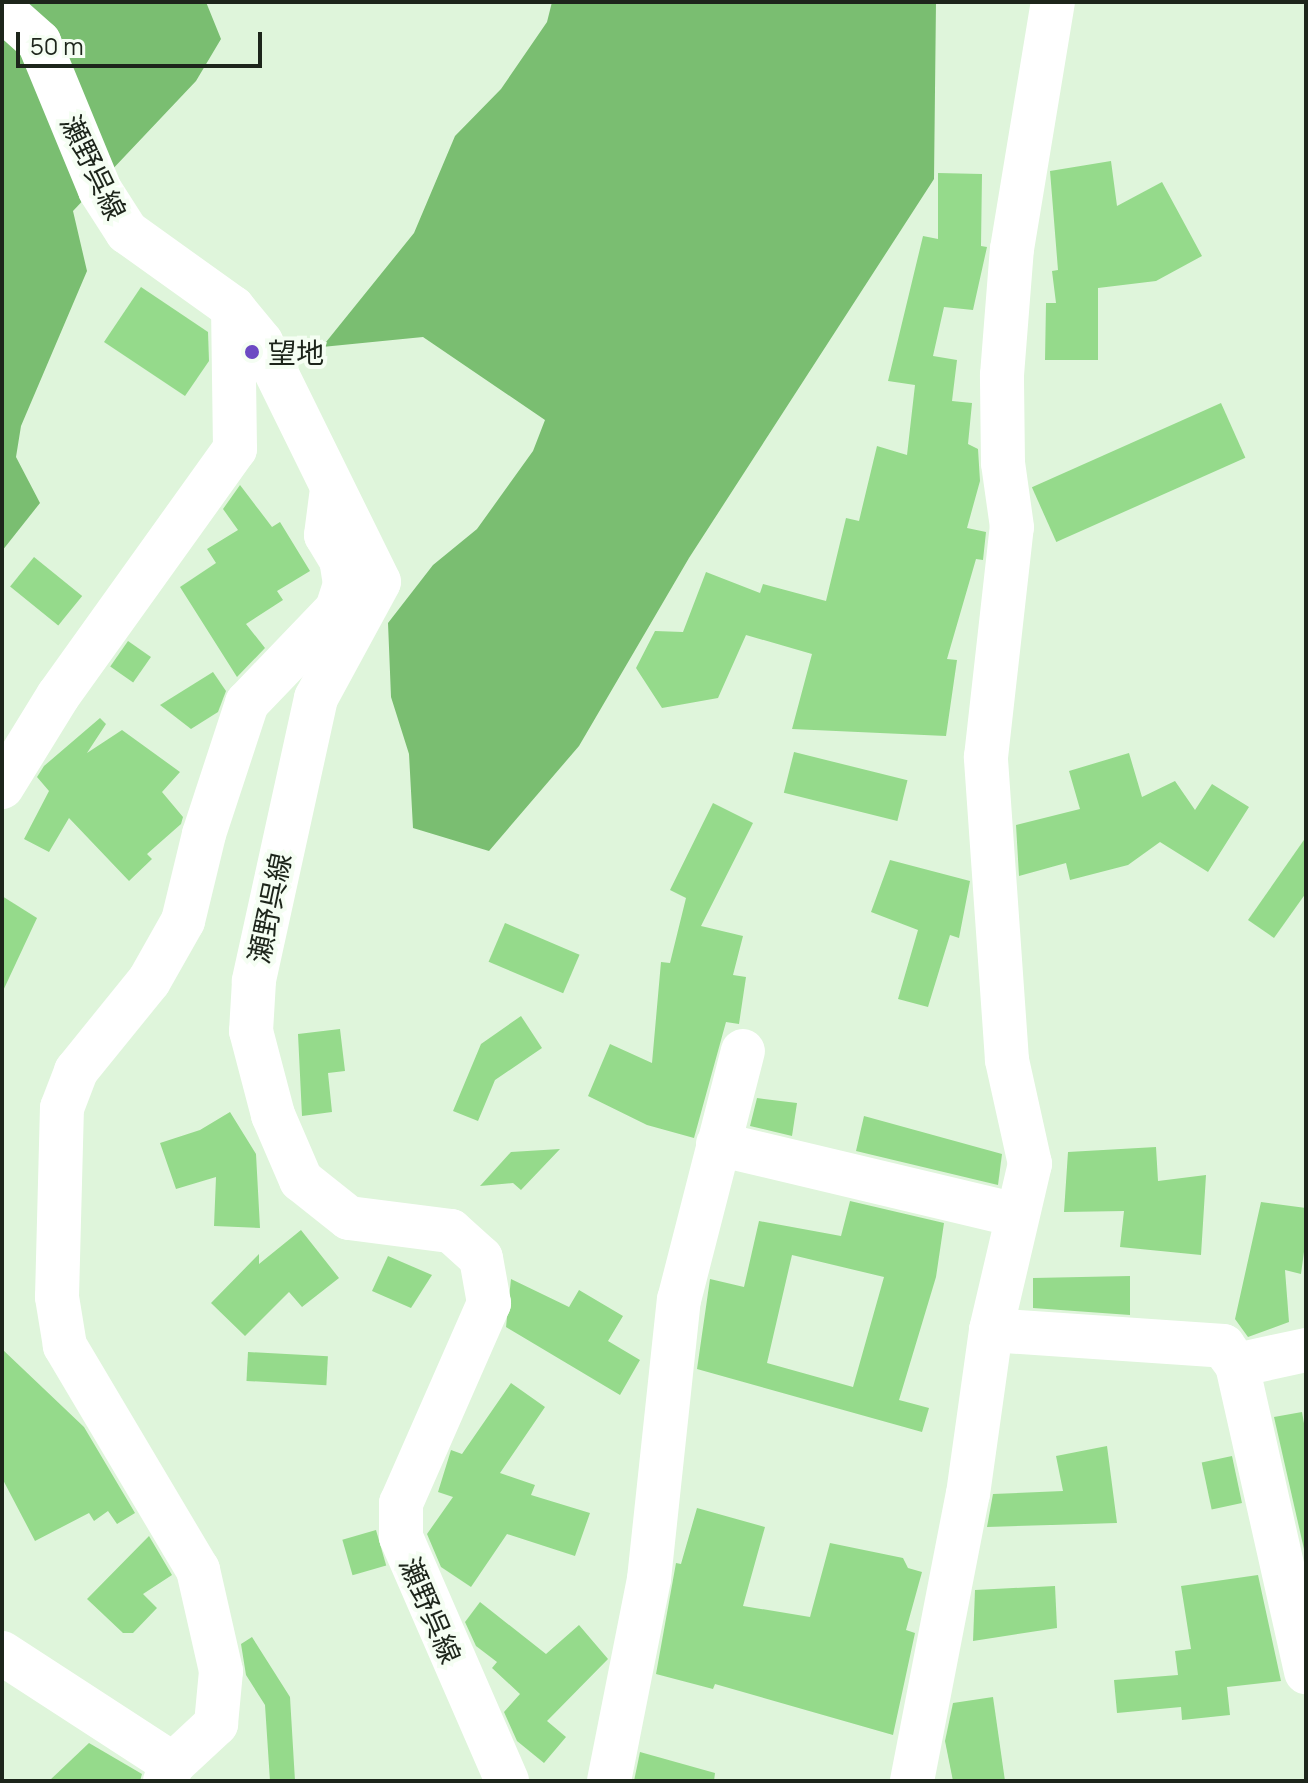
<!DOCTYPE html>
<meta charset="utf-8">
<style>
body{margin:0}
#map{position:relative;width:1308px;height:1783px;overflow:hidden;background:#dff5db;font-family:Manrope,"Noto Sans JP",sans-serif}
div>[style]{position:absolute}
.forest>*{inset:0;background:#7abe71}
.building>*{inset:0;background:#95da8b;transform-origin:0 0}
.minor>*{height:44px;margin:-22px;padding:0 22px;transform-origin:22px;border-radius:22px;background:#fff}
.major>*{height:44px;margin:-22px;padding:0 22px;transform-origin:22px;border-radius:22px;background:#fff}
.dots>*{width:22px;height:22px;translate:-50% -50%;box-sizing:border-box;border:4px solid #f5fef3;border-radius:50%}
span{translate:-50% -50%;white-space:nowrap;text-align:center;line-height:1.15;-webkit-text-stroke:8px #f5fef3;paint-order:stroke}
.street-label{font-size:28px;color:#1d251b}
.poi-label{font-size:28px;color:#1d251b}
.left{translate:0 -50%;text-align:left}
.frame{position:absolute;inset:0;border:4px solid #1d251b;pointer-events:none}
.scale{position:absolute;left:16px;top:32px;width:246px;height:36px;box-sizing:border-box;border:4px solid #1d251b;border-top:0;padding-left:10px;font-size:24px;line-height:28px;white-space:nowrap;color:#1d251b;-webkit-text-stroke:6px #f5fef3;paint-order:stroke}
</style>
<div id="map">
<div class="forest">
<div style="clip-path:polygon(2px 2px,206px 2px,221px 39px,196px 81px,73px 211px,87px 271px,21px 426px,16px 457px,40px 503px,2px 551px)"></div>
<div style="clip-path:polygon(552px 2px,936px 2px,934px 179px,689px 558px,579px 746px,489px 851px,413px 828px,409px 754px,391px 697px,388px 623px,433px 565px,477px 529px,533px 451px,545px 420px,423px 337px,322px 347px,414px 233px,455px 136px,501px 89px,547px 22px)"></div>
</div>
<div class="building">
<div style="clip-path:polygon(1111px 161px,1117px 206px,1162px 182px,1202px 256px,1156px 281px,1098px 288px,1098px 360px,1045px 360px,1046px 303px,1056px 303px,1052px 271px,1058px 270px,1050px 171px)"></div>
<div style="clip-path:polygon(938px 173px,982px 174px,981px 246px,987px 247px,973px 310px,944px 307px,933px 356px,957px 360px,952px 401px,972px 403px,968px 444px,978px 449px,980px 481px,967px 528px,986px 532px,983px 560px,976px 559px,947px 659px,957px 660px,946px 736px,792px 729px,812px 654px,746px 635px,718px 698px,662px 708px,636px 668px,655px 631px,683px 632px,706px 572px,760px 593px,763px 584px,826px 601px,846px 518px,859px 521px,877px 446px,907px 455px,915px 385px,888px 381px,923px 236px,938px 239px)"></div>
<div style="clip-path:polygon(141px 287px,208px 332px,209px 361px,185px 396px,104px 342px)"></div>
<div style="left:1221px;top:403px;width:60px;height:207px;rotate:66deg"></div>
<div style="clip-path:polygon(240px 485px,272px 527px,280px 522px,310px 571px,277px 591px,283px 600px,246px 624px,265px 648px,237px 677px,180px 587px,216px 563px,207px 549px,238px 530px,223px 509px)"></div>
<div style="left:34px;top:557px;width:62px;height:38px;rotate:39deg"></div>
<div style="left:128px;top:641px;width:28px;height:31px;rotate:35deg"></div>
<div style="clip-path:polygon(213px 672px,226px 691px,218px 712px,191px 729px,160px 705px)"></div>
<div style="clip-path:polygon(100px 718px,106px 724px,87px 753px,122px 730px,180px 772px,162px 792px,183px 817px,181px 824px,147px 854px,152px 859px,129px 881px,69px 818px,49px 852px,24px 839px,49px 791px,37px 777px,44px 766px)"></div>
<div style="left:794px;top:752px;width:117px;height:42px;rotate:14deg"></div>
<div style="clip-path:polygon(1129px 753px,1142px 797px,1175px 781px,1195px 810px,1212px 784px,1249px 807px,1208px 872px,1160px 842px,1128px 865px,1070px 880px,1066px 863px,1019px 876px,1016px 825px,1080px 809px,1069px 771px)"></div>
<div style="clip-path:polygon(713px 803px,753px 823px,701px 926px,743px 936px,733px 975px,746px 977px,739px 1024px,726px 1022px,694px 1138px,647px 1125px,588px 1096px,610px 1044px,652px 1063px,661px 962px,670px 963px,686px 898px,670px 890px)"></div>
<div style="clip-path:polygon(1306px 837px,1306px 893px,1274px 938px,1248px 920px)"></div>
<div style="clip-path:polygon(890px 860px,970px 881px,959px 938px,950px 935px,928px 1007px,898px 999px,918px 930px,871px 912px)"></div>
<div style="clip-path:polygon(2px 896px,37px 918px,2px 993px)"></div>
<div style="left:505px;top:923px;width:81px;height:42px;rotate:23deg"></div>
<div style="clip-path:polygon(521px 1016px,542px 1048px,495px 1080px,478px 1121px,453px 1111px,481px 1044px)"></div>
<div style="clip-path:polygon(340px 1029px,345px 1071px,328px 1073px,332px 1112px,302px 1116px,298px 1034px)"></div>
<div style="clip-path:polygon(757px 1098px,797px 1103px,792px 1136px,750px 1126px)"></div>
<div style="clip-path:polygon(230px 1112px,256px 1154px,260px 1228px,214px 1226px,216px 1177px,176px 1189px,160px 1143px,200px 1130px)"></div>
<div style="clip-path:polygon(864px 1116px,1002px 1154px,998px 1185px,856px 1151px)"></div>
<div style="clip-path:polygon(1156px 1147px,1158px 1181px,1206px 1175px,1201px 1255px,1120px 1247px,1124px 1211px,1064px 1212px,1068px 1152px)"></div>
<div style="clip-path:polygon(560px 1149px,521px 1190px,513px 1183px,480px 1186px,511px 1152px)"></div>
<div style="clip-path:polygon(evenodd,850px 1201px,944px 1223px,936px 1277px,899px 1400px,929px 1408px,922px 1432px,697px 1369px,710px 1279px,744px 1287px,759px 1221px,841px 1236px,850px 1201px,792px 1255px,884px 1277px,853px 1387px,767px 1363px,792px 1255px)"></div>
<div style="clip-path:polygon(1261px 1202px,1306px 1208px,1306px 1237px,1301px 1274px,1285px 1270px,1289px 1322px,1248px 1337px,1235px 1319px)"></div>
<div style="clip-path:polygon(301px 1230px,339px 1278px,302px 1307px,289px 1292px,245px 1336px,211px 1303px,259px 1254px,259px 1264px)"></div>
<div style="clip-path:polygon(388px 1256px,432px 1275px,411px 1308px,372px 1291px)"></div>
<div style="clip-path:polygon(1130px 1276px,1130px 1315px,1033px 1308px,1033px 1278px)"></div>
<div style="clip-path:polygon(511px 1279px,569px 1307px,579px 1290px,623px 1316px,608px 1341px,640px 1360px,620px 1395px,506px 1327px)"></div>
<div style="clip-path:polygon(2px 1349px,84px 1427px,135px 1513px,117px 1524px,108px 1511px,94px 1521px,89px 1513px,35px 1541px,2px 1478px)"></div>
<div style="left:248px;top:1352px;width:80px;height:29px;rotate:3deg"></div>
<div style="clip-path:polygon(511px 1383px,545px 1407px,500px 1473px,535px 1485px,531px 1495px,590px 1513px,575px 1556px,507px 1534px,471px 1587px,441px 1567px,427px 1534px,453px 1497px,438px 1492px,451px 1450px,462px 1454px)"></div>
<div style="clip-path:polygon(1302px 1412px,1306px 1435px,1306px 1558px,1274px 1417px)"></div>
<div style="clip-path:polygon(1107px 1446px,1117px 1523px,987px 1527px,993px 1494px,1063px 1491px,1056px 1456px)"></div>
<div style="left:1232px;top:1456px;width:48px;height:31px;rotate:78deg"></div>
<div style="clip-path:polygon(697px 1508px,765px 1527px,743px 1606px,810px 1617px,830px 1543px,903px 1558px,908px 1568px,922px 1572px,906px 1630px,915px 1633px,893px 1735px,715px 1684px,713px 1689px,656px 1674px,676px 1563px,681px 1564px)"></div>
<div style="left:376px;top:1530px;width:37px;height:35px;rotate:74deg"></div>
<div style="clip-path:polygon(149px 1536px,172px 1575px,143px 1594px,157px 1608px,133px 1633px,123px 1633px,87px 1599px)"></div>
<div style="clip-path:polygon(1258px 1575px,1281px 1681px,1227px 1687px,1230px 1715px,1182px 1720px,1181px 1707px,1117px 1713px,1114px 1680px,1178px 1675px,1175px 1651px,1191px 1649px,1181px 1586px)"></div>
<div style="clip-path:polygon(1055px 1586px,1057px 1628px,973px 1641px,975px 1590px)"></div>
<div style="clip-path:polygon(480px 1602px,546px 1654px,579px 1625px,608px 1659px,547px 1721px,566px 1737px,544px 1763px,517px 1741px,504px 1712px,520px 1694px,492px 1668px,497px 1662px,476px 1646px,465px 1622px)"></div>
<div style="clip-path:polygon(252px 1637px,290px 1697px,295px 1781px,270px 1781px,265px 1705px,246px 1675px,241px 1644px)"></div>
<div style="clip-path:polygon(993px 1697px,1005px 1781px,953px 1781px,945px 1741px,953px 1703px)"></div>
<div style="clip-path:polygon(89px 1743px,142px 1774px,140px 1781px,49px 1781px)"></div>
<div style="clip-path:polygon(640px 1752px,715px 1773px,714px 1781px,634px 1781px)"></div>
</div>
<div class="minor">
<div style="left:2px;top:787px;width:107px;rotate:-58.4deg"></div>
<div style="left:58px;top:696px;width:304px;rotate:-54.4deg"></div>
<div style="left:235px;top:449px;width:141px;rotate:-90.8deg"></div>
<div style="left:718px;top:1144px;width:307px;rotate:13.4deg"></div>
<div style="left:991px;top:1330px;width:233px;rotate:3.9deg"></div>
<div style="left:1223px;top:1346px;width:24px;rotate:54deg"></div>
<div style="left:1237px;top:1365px;width:315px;rotate:77.3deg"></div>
<div style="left:1237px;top:1365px;width:71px;rotate:-12.3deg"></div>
<div style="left:2px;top:1653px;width:204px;rotate:33deg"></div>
<div style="left:165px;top:1781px;width:19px;rotate:-65deg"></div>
<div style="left:173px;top:1764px;width:59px;rotate:-42.9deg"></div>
<div style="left:216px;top:1724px;width:53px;rotate:-84.6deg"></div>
<div style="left:221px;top:1671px;width:104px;rotate:-102.8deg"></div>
<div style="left:198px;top:1570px;width:261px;rotate:-120.7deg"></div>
<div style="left:65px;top:1346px;width:50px;rotate:-99.3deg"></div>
<div style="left:57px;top:1297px;width:189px;rotate:-88.5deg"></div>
<div style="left:62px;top:1108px;width:40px;rotate:-69deg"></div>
<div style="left:76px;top:1071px;width:116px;rotate:-51deg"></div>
<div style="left:149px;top:981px;width:69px;rotate:-60.5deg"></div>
<div style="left:183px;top:921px;width:89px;rotate:-76.4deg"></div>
<div style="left:204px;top:834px;width:138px;rotate:-71.8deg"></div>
<div style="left:247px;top:703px;width:130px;rotate:-46.2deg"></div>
<div style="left:337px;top:609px;width:26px;rotate:-72deg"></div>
<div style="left:345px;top:584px;width:24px;rotate:-99deg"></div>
<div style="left:341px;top:560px;width:29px;rotate:-121deg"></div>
<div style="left:326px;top:535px;width:46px;rotate:-82.6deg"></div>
<div style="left:609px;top:1781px;width:206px;rotate:-78.8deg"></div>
<div style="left:649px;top:1579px;width:281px;rotate:-83.9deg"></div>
<div style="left:679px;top:1300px;width:257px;rotate:-75.6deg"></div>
<div style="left:912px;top:1781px;width:292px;rotate:-79deg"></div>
<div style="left:968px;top:1494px;width:166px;rotate:-82deg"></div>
<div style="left:991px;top:1330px;width:171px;rotate:-76.8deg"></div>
<div style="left:1030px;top:1164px;width:107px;rotate:-102.5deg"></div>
<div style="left:1007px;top:1060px;width:304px;rotate:-94deg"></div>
<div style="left:986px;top:757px;width:231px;rotate:-83.6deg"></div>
<div style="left:1012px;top:527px;width:65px;rotate:-98deg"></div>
<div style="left:1003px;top:463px;width:88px;rotate:-90.7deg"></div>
<div style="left:1002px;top:375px;width:126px;rotate:-85.5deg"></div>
<div style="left:1012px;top:249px;width:250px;rotate:-80.6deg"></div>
</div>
<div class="major">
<div style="left:2px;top:9px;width:50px;rotate:41.7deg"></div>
<div style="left:39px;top:42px;width:160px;rotate:67.6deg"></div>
<div style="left:100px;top:190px;width:50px;rotate:57.3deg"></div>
<div style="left:127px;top:232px;width:130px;rotate:35.6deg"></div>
<div style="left:233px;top:308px;width:44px;rotate:50.5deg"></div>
<div style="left:261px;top:342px;width:267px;rotate:63.8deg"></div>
<div style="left:379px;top:582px;width:132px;rotate:118.5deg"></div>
<div style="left:316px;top:698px;width:290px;rotate:102.4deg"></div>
<div style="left:254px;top:981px;width:50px;rotate:93.4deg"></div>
<div style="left:251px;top:1031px;width:87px;rotate:75.3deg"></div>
<div style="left:273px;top:1115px;width:71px;rotate:66.7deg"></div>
<div style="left:301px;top:1180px;width:61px;rotate:38.4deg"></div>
<div style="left:349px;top:1218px;width:103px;rotate:7.3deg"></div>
<div style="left:451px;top:1231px;width:40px;rotate:42deg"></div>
<div style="left:481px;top:1258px;width:46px;rotate:79.9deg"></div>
<div style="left:489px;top:1303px;width:219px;rotate:113.7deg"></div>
<div style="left:401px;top:1503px;width:34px;rotate:90deg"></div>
<div style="left:401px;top:1537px;width:266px;rotate:66.5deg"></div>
</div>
<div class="dots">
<div style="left:252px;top:352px;background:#6c4ac3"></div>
</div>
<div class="street-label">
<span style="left:94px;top:167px;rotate:64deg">瀬野呉線</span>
<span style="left:269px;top:908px;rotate:-78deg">瀬野呉線</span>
<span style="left:431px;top:1610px;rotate:67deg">瀬野呉線</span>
</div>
<div class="poi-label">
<span class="left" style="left:268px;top:352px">望地</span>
</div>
<div class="frame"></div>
<div class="scale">50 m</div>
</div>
